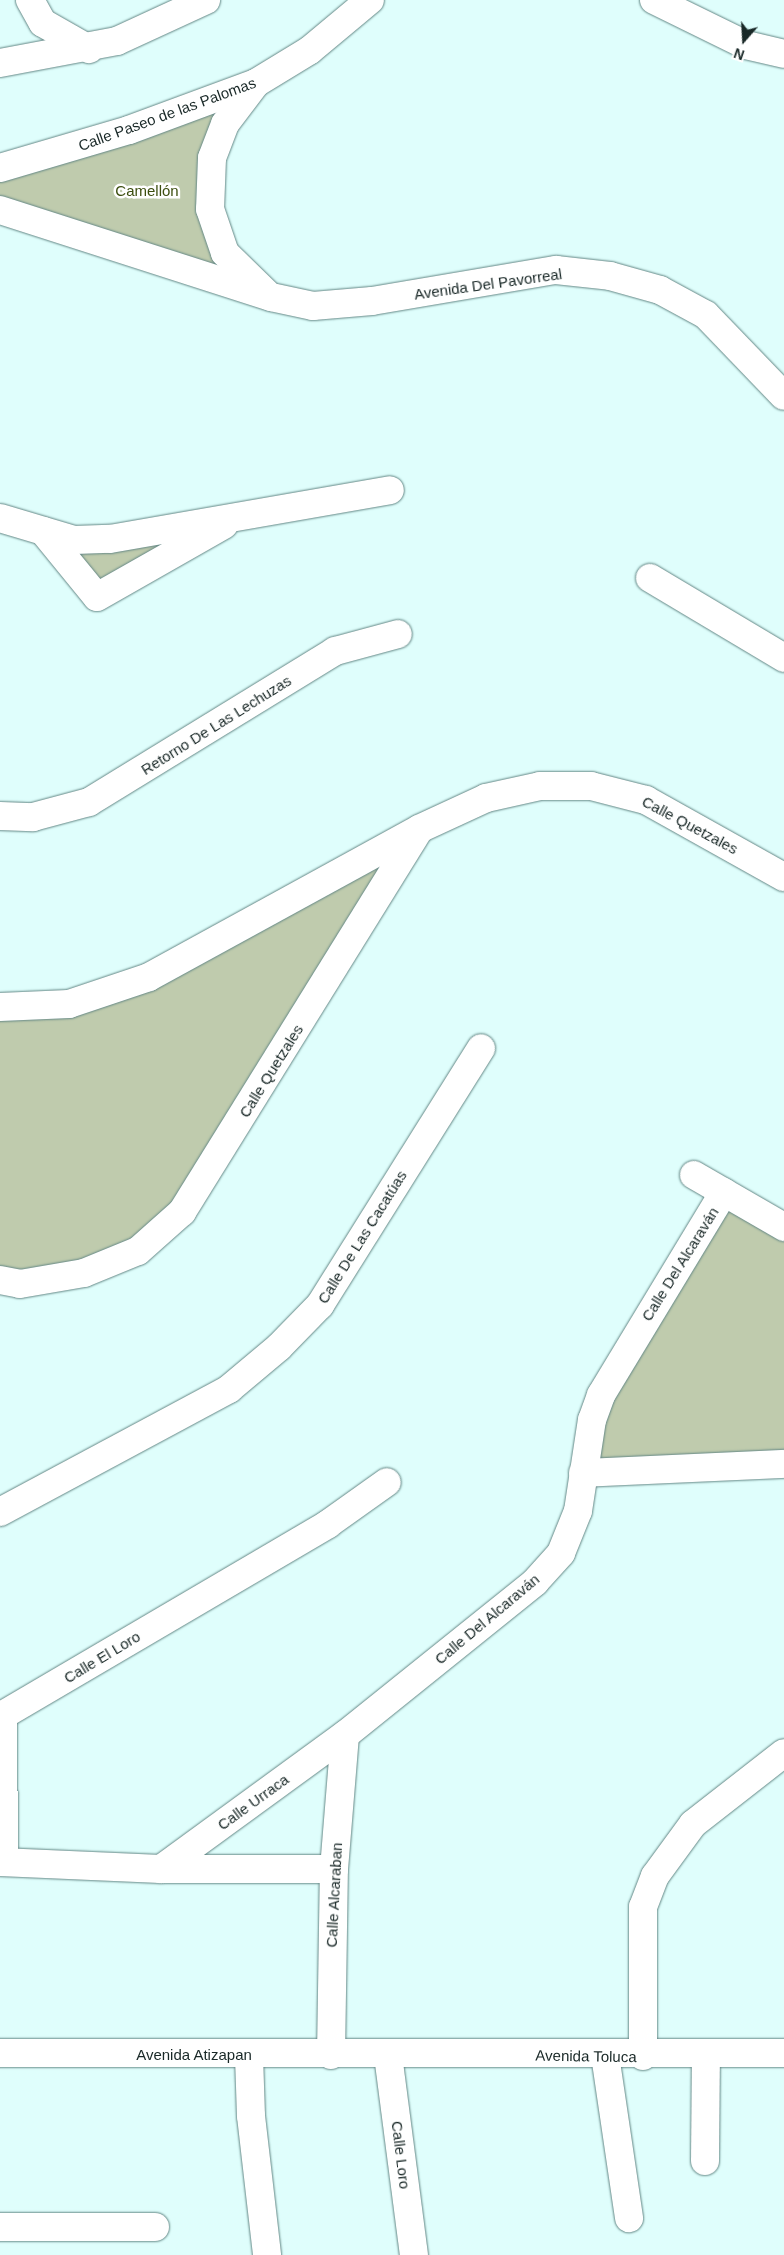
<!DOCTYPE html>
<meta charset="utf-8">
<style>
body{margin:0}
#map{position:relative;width:784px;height:2255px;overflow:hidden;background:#dffefc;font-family:Arial,sans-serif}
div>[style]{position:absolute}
.green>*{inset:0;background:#bfcbad}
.roads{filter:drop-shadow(0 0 1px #638785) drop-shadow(0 0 1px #638785)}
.minor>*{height:28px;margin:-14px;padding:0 14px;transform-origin:14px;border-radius:14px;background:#fff}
span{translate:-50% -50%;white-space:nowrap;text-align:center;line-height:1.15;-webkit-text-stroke:5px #fff;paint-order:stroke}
.street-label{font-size:15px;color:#192827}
.park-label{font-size:15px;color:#3c4e0f}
.north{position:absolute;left:719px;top:15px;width:50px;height:50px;-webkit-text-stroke:4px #fff;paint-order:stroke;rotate:199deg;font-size:14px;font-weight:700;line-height:20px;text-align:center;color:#192827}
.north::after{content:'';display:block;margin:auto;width:18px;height:22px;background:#192827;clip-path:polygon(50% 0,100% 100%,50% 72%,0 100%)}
</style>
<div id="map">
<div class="green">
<div style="clip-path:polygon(256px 83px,224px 124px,210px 209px,271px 297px,0 210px,0 168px)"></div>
<div style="clip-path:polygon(244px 514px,97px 597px,43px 531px)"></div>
<div style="clip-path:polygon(419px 829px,214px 1163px,138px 1251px,0 1280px,0 1007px,69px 1004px)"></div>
<div style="clip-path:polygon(724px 1192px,784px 1227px,784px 1464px,583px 1473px,592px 1420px)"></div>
</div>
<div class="roads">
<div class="minor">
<div style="left:30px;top:0;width:26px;rotate:61deg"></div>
<div style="left:43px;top:23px;width:53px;rotate:29.5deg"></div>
<div style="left:654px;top:0;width:102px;rotate:26.1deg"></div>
<div style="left:746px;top:45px;width:39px;rotate:13deg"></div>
<div style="left:0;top:63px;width:119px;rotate:-10.6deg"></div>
<div style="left:117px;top:41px;width:98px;rotate:-24.7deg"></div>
<div style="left:256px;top:83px;width:51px;rotate:127.1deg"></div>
<div style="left:225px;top:124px;width:36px;rotate:111deg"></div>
<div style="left:212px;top:158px;width:51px;rotate:92.2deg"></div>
<div style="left:210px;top:209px;width:46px;rotate:71.2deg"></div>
<div style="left:225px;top:253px;width:57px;rotate:44.3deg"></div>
<div style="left:0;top:168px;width:134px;rotate:-16.4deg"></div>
<div style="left:129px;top:130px;width:135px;rotate:-20.3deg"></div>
<div style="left:256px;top:83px;width:63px;rotate:-31.4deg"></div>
<div style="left:310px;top:50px;width:78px;rotate:-39.8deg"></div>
<div style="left:0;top:210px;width:285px;rotate:17.8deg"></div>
<div style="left:271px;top:297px;width:43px;rotate:12.1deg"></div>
<div style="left:313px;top:306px;width:59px;rotate:-4.8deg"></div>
<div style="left:372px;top:301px;width:187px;rotate:-9.6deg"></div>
<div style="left:556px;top:270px;width:54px;rotate:6.3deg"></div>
<div style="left:610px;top:276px;width:52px;rotate:15.6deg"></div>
<div style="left:660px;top:290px;width:52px;rotate:28.5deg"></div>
<div style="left:706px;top:315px;width:112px;rotate:46.1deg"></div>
<div style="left:0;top:518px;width:77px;rotate:16.6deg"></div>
<div style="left:74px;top:540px;width:36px;rotate:-2deg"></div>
<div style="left:110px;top:539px;width:284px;rotate:-9.9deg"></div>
<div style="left:43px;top:531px;width:85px;rotate:50.7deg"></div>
<div style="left:97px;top:597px;width:146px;rotate:-29.6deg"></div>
<div style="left:650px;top:578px;width:156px;rotate:30.8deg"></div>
<div style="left:0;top:816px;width:33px;rotate:2deg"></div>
<div style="left:33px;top:817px;width:58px;rotate:-15deg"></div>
<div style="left:89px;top:802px;width:289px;rotate:-31.5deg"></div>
<div style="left:335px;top:651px;width:65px;rotate:-15.1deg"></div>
<div style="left:0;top:1007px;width:69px;rotate:-2.5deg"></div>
<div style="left:69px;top:1004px;width:84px;rotate:-18.6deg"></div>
<div style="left:149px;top:977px;width:308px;rotate:-28.7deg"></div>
<div style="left:419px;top:829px;width:74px;rotate:-24.8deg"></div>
<div style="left:486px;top:798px;width:55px;rotate:-12.5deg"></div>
<div style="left:540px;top:786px;width:51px"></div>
<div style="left:591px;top:786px;width:57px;rotate:14.3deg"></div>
<div style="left:646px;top:800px;width:158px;rotate:29.2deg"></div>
<div style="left:694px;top:1175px;width:104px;rotate:30deg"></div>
<div style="left:0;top:1280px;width:20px;rotate:11deg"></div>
<div style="left:20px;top:1284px;width:65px;rotate:-9.8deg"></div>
<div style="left:84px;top:1273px;width:58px;rotate:-22.2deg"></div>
<div style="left:138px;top:1251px;width:59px;rotate:-41.6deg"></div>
<div style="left:182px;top:1212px;width:448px;rotate:-58.2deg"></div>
<div style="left:583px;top:1473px;width:201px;rotate:-2.6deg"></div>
<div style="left:0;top:1512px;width:260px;rotate:-28.2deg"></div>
<div style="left:229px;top:1389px;width:65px;rotate:-40deg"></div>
<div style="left:279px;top:1347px;width:59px;rotate:-45.7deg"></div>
<div style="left:320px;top:1305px;width:303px;rotate:-57.9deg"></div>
<div style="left:0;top:1862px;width:161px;rotate:2.5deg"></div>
<div style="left:161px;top:1869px;width:173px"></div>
<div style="left:4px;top:1862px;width:147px;rotate:-90.4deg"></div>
<div style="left:3px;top:1715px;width:377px;rotate:-30.4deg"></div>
<div style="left:328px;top:1524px;width:72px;rotate:-35.4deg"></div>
<div style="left:161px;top:1869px;width:228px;rotate:-36.1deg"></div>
<div style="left:345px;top:1735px;width:244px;rotate:-38.8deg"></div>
<div style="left:535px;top:1582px;width:39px;rotate:-48deg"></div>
<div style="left:561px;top:1553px;width:45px;rotate:-68deg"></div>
<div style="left:578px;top:1511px;width:92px;rotate:-81.3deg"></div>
<div style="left:592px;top:1420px;width:27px;rotate:-70deg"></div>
<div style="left:601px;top:1395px;width:237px;rotate:-58.8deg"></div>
<div style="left:0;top:2053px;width:784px"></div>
<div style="left:331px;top:2055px;width:186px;rotate:-89.1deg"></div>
<div style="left:334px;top:1869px;width:134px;rotate:-85.3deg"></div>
<div style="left:388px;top:2055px;width:202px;rotate:82.6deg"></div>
<div style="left:605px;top:2055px;width:165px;rotate:81.6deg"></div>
<div style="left:249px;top:2056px;width:60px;rotate:88.1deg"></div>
<div style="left:251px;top:2116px;width:140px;rotate:83.4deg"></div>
<div style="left:643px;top:2056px;width:149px;rotate:-90deg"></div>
<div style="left:643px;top:1907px;width:33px;rotate:-69deg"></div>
<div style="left:655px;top:1876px;width:64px;rotate:-53.8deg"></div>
<div style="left:693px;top:1824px;width:115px;rotate:-38deg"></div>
<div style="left:705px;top:2161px;width:108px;rotate:-89.5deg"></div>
<div style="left:0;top:2227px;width:155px"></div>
</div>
</div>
<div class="street-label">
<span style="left:167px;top:114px;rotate:-20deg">Calle Paseo de las Palomas</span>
<span style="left:488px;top:284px;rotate:-8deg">Avenida Del Pavorreal</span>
<span style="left:216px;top:725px;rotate:-32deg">Retorno De Las Lechuzas</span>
<span style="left:690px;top:825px;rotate:28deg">Calle Quetzales</span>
<span style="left:271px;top:1071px;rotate:-58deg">Calle Quetzales</span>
<span style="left:362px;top:1237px;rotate:-58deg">Calle De Las Cacatúas</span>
<span style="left:680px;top:1264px;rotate:-58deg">Calle Del Alcaraván</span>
<span style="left:487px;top:1619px;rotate:-40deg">Calle Del Alcaraván</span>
<span style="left:102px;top:1657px;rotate:-31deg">Calle El Loro</span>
<span style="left:253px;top:1802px;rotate:-36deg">Calle Urraca</span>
<span style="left:334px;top:1895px;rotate:-87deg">Calle Alcaraban</span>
<span style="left:194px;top:2055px">Avenida Atizapan</span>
<span style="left:586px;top:2056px;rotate:1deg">Avenida Toluca</span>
<span style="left:401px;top:2155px;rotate:83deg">Calle Loro</span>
</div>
<div class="park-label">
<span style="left:147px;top:191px">Camellón</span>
</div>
<div class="north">N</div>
</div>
